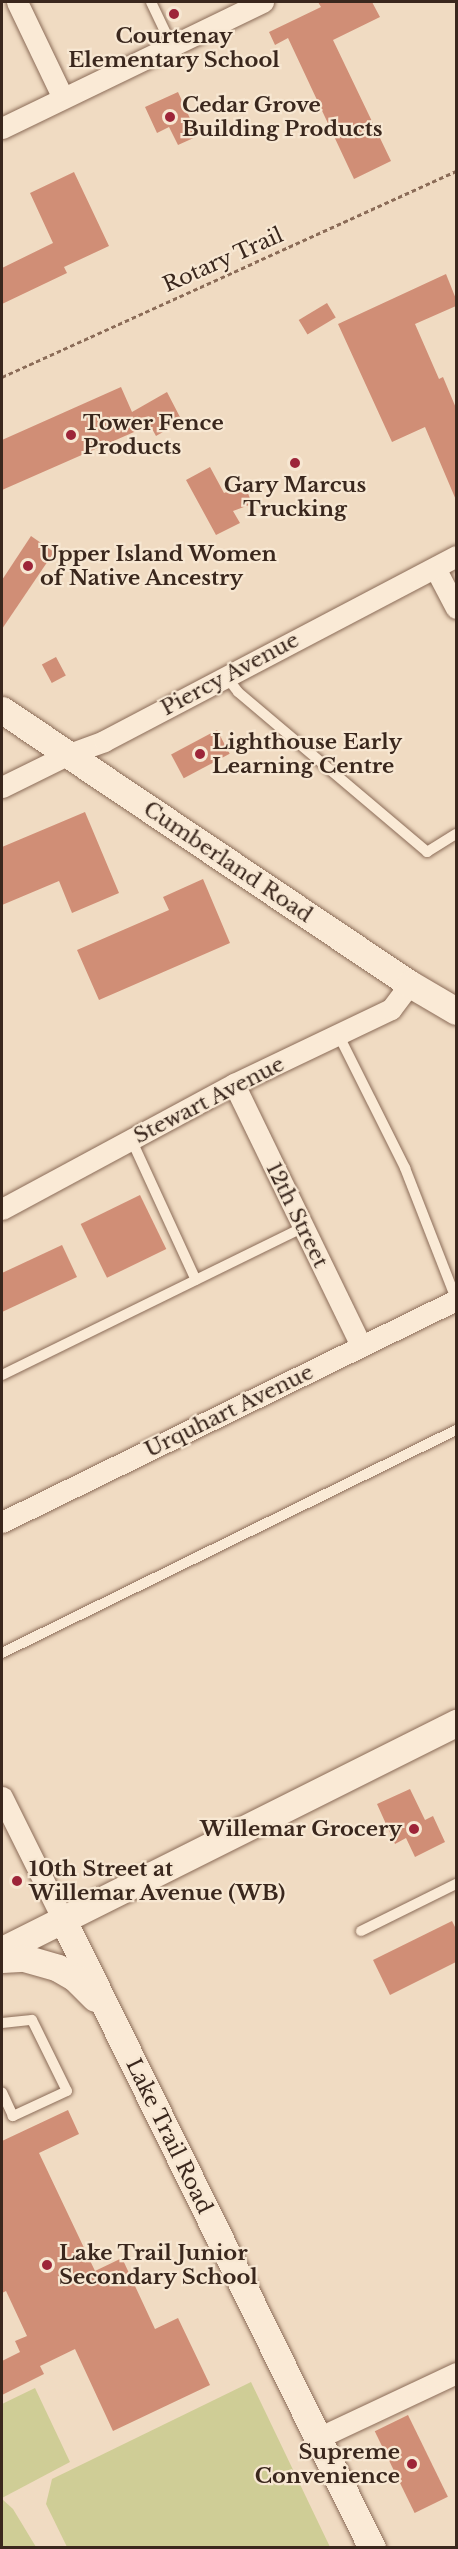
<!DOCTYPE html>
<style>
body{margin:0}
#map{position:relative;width:458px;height:2549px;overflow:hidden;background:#f0dbc2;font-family:"Libre Baskerville",serif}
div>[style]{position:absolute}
.green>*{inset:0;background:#cfcd96}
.building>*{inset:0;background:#d08e76;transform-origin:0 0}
.path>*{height:3px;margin-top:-1.5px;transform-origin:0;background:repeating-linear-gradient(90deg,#8b6c58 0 4.5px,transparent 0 7.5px)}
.roads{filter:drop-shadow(0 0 2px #8b6c58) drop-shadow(0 0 2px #8b6c58)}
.service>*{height:10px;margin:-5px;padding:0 5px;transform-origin:5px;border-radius:5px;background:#faead6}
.minor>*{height:21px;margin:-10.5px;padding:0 10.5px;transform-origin:10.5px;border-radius:10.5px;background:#faead6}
.tertiary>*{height:27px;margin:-13.5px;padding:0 13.5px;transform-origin:13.5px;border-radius:13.5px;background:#faead6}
.dots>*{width:16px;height:16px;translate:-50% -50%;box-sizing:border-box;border:3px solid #f7e7d2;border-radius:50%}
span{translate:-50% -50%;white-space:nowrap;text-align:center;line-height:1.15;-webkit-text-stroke:4.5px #f7e7d2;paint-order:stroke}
.poi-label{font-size:21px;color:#3a271d;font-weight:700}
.left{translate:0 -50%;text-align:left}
.right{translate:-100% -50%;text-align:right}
.street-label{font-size:21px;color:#3a271d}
.frame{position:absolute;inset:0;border:3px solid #3a271d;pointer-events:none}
</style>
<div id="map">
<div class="green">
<div style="clip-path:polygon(251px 2382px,330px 2547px,67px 2547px,46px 2504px,52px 2479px)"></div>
<div style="clip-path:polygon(35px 2388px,70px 2462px,2px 2498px,2px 2404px)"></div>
<div style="clip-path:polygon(2px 2499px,13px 2509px,36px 2547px,2px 2547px)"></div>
</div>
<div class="building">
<div style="clip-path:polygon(318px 2px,372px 2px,380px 17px,333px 40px,391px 161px,354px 179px,288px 38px,275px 45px,269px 32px,321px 7px)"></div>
<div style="clip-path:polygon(178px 92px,198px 136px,178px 145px,169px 127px,157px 133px,145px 107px)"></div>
<div style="clip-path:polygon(74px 172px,109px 246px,64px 267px,67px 273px,2px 304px,2px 268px,53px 243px,30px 193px)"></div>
<div style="clip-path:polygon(446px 274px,456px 299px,456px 306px,415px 324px,439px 379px,443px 377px,456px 408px,456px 500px,425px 427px,392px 442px,338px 324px)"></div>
<div style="left:327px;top:303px;width:17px;height:33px;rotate:59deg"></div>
<div style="clip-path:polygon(121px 387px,132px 412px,167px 392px,182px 421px,156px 436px,150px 425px,2px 490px,2px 440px)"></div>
<div style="clip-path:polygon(210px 467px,224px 493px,245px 485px,252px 504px,233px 511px,240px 523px,216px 535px,186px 480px)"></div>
<div style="clip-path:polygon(31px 536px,54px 552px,2px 629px,2px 580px)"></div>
<div style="left:56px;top:657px;width:21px;height:16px;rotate:62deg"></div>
<div style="left:217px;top:730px;width:27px;height:52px;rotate:62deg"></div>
<div style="clip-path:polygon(85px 812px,119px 893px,72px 913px,59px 881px,2px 905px,2px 847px)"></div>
<div style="clip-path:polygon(203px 879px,230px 943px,99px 1000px,77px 950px,169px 910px,163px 897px)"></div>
<div style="left:140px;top:1195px;width:60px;height:66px;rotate:64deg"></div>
<div style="clip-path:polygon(62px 1245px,77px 1277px,2px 1312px,2px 1273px)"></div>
<div style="clip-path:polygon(410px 1789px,425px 1820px,433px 1816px,445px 1842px,415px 1857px,406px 1838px,395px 1844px,377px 1804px)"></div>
<div style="clip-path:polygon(452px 1921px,456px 1929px,456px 1962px,390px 1995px,373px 1960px)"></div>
<div style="clip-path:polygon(68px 2110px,79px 2134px,39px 2153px,95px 2271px,122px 2258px,155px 2329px,178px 2318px,210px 2385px,113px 2431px,75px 2349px,40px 2366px,44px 2374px,2px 2395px,2px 2361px,20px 2352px,15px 2341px,27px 2336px,6px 2291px,2px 2293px,2px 2141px)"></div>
<div style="left:408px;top:2415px;width:91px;height:37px;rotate:64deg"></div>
</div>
<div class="path">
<div style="left:2px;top:377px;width:499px;rotate:-24.4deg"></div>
</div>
<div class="roads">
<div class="service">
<div style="left:151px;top:2px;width:49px;rotate:64.5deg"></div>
<div style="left:226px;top:676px;width:20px;rotate:53deg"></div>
<div style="left:238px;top:692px;width:248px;rotate:40.2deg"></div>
<div style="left:427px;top:852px;width:34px;rotate:-32deg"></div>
<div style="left:339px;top:1036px;width:148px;rotate:63.4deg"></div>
<div style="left:405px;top:1168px;width:141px;rotate:68.7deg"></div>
<div style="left:131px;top:1139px;width:155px;rotate:65.3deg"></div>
<div style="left:2px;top:1375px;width:334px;rotate:-26.1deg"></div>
<div style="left:2px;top:1653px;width:506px;rotate:-26.16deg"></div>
<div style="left:361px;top:1931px;width:106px;rotate:-26.3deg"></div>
<div style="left:2px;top:2023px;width:30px;rotate:-6deg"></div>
<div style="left:32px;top:2020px;width:79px;rotate:63.8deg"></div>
<div style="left:67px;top:2091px;width:60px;rotate:155.2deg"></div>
<div style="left:13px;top:2116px;width:26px;rotate:-115deg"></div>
</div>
<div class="minor">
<div style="left:17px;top:2px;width:106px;rotate:64.4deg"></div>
<div style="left:2px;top:128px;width:290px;rotate:-25.8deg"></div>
<div style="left:435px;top:568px;width:45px;rotate:62.3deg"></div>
<div style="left:2px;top:787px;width:75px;rotate:-26.2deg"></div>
<div style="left:69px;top:754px;width:37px;rotate:-20deg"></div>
<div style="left:104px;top:741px;width:398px;rotate:-27.7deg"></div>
<div style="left:234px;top:1084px;width:291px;rotate:64.1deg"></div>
<div style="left:2px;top:1209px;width:264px;rotate:-28.3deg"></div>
<div style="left:234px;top:1084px;width:174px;rotate:-25.5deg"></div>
<div style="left:391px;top:1009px;width:31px;rotate:-53deg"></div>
<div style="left:2px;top:1522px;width:505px;rotate:-26.06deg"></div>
<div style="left:2px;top:1797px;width:135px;rotate:63.6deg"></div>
<div style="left:318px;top:2438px;width:153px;rotate:-25.2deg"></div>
</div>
<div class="tertiary">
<div style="left:2px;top:710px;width:491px;rotate:33.9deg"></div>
<div style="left:410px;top:984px;width:53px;rotate:30.4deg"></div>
<div style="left:62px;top:1918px;width:702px;rotate:63.8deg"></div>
<div style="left:2px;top:1950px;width:508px;rotate:-26.57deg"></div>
<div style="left:2px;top:1959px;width:22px;rotate:-3deg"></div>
<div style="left:24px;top:1958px;width:35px;rotate:16deg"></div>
<div style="left:58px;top:1968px;width:20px;rotate:30deg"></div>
<div style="left:75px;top:1978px;width:28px;rotate:45deg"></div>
</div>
</div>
<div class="dots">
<div style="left:174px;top:14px;background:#9d2539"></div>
<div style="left:170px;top:117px;background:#9d2539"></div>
<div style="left:71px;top:435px;background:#9d2539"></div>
<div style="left:295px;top:463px;background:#9d2539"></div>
<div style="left:28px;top:566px;background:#9d2539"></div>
<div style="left:200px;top:754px;background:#9d2539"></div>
<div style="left:414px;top:1829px;background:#9d2539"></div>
<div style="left:17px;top:1881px;background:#9d2539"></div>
<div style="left:47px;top:2265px;background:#9d2539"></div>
<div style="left:412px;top:2464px;background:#9d2539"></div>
</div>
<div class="poi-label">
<span style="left:174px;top:48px">Courtenay<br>Elementary School</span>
<span class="left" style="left:182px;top:117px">Cedar Grove<br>Building Products</span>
<span class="left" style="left:83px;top:435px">Tower Fence<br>Products</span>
<span style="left:295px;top:497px">Gary Marcus<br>Trucking</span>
<span class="left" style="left:40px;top:566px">Upper Island Women<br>of Native Ancestry</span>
<span class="left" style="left:212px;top:754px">Lighthouse Early<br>Learning Centre</span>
<span class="right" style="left:402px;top:1829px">Willemar Grocery</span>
<span class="left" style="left:29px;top:1881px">10th Street at<br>Willemar Avenue (WB)</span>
<span class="left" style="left:59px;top:2265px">Lake Trail Junior<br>Secondary School</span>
<span class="right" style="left:400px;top:2464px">Supreme<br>Convenience</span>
</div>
<div class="street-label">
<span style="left:223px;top:260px;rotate:-24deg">Rotary Trail</span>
<span style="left:230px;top:674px;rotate:-28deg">Piercy Avenue</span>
<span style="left:228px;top:862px;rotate:34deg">Cumberland Road</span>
<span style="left:209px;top:1100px;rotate:-27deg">Stewart Avenue</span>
<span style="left:297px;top:1215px;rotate:64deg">12th Street</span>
<span style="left:229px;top:1411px;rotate:-26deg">Urquhart Avenue</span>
<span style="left:169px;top:2136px;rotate:64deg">Lake Trail Road</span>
</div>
<div class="frame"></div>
</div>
